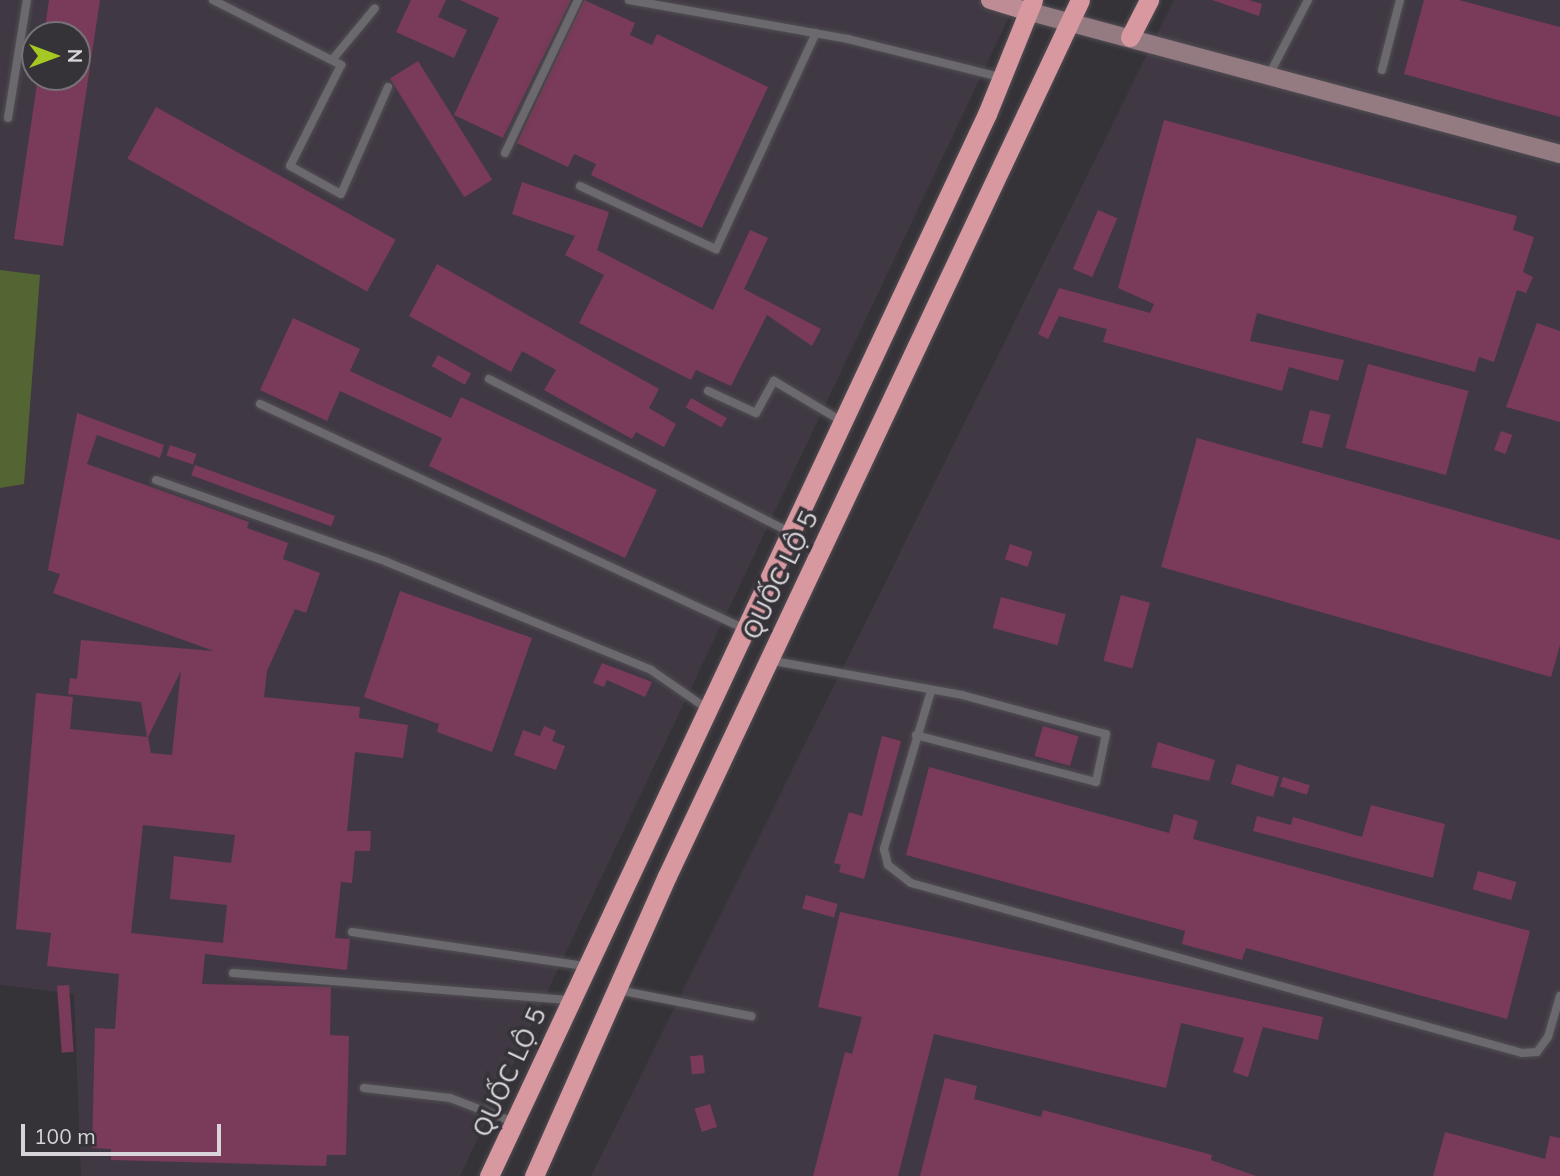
<!DOCTYPE html>
<meta charset="utf-8">
<style>
body{margin:0}
#map{position:relative;width:1560px;height:1176px;overflow:hidden;background:#353238;font-family:Mulish,sans-serif}
div>[style]{position:absolute}
.built>*{inset:0;background:#403944}
.green>*{inset:0;background:#536533}
.building>*{inset:0;background:#7a3a59;transform-origin:0 0}
.roads{filter:drop-shadow(0 0 2px #514e53) drop-shadow(0 0 2px #514e53)}
.service>*{height:8px;margin:-4px;padding:0 4px;transform-origin:4px;border-radius:4px;background:#6c696e}
.secondary>*{height:18px;margin:-9px;padding:0 9px;transform-origin:9px;border-radius:9px;background:#947a81}
.primary>*{height:18px;margin:-9px;padding:0 9px;transform-origin:9px;border-radius:9px;background:#bd8c94}
.trunk>*{height:19px;margin:-9.5px;padding:0 9.5px;transform-origin:9.5px;border-radius:9.5px;background:#d898a0}
span{translate:-50% -50%;white-space:nowrap;text-align:center;line-height:1.15;-webkit-text-stroke:7px #353238;paint-order:stroke}
.street-label{font-size:26px;color:#d7d5d9}
.north{position:absolute;left:21px;top:21px;width:70px;height:70px;box-sizing:border-box;background:#353238;border:2px solid #767378;border-radius:50%;rotate:90deg;font-size:19px;font-weight:700;line-height:28px;text-align:center;color:#d7d5d9}
.north::after{content:'';display:block;margin:auto;width:24px;height:32px;background:#a5c822;clip-path:polygon(50% 0,100% 100%,50% 72%,0 100%)}
.scale{position:absolute;left:21px;top:1124px;width:200px;height:32px;box-sizing:border-box;border:4px solid #d7d5d9;border-top:0;padding-left:9px;font-size:21px;line-height:24px;white-space:nowrap;color:#d7d5d9;-webkit-text-stroke:5px #353238;paint-order:stroke}
</style>
<div id="map">
<div class="built">
<div style="clip-path:polygon(evenodd,0 0,1017px 0,460px 1176px,81px 1176px,74px 994px,0 985px,0 0,35px 35px,77px 35px,77px 77px,35px 77px,35px 35px)"></div>
<div style="clip-path:polygon(1174px 0,1560px 0,1560px 1176px,591px 1176px)"></div>
</div>
<div class="green">
<div style="clip-path:polygon(0 270px,40px 275px,24px 484px,0 488px)"></div>
</div>
<div class="building">
<div style="clip-path:polygon(49px 0,100px 0,63px 246px,14px 239px,38px 77px,77px 77px,77px 35px,44px 35px)"></div>
<div style="clip-path:polygon(411px 0,446px 0,438px 17px,467px 30px,454px 58px,396px 32px)"></div>
<div style="clip-path:polygon(460px 0,571px 0,503px 138px,454px 115px,499px 18px)"></div>
<div style="clip-path:polygon(584px 0,635px 23px,630px 35px,652px 45px,657px 34px,768px 87px,702px 228px,591px 175px,596px 164px,574px 154px,568px 167px,517px 143px)"></div>
<div style="clip-path:polygon(1212px 0,1249px 0,1262px 4px,1259px 16px)"></div>
<div style="clip-path:polygon(1424px 0,1459px 0,1560px 27px,1560px 117px,1404px 74px)"></div>
<div style="left:418px;top:61px;width:140px;height:33px;rotate:58deg"></div>
<div style="left:156px;top:107px;width:274px;height:59px;rotate:29deg"></div>
<div style="clip-path:polygon(1164px 120px,1517px 216px,1513px 230px,1534px 237px,1523px 272px,1533px 277px,1526px 293px,1517px 290px,1494px 362px,1479px 357px,1475px 372px,1257px 313px,1250px 341px,1344px 360px,1338px 381px,1289px 367px,1282px 391px,1103px 342px,1107px 329px,1059px 316px,1048px 339px,1038px 334px,1059px 288px,1150px 313px,1154px 304px,1118px 288px)"></div>
<div style="clip-path:polygon(522px 182px,609px 212px,597px 250px,713px 310px,750px 230px,768px 238px,744px 289px,821px 329px,812px 346px,767px 315px,731px 386px,696px 370px,691px 380px,579px 323px,604px 275px,565px 255px,575px 236px,512px 214px)"></div>
<div style="left:1098px;top:210px;width:21px;height:64px;rotate:23deg"></div>
<div style="clip-path:polygon(437px 264px,659px 389px,649px 408px,676px 424px,664px 447px,636px 432px,632px 439px,544px 390px,556px 370px,522px 351px,511px 372px,409px 316px)"></div>
<div style="clip-path:polygon(293px 318px,360px 349px,350px 371px,451px 418px,461px 397px,657px 490px,625px 558px,429px 466px,442px 438px,340px 391px,327px 421px,260px 390px)"></div>
<div style="clip-path:polygon(1537px 323px,1560px 331px,1560px 422px,1506px 407px)"></div>
<div style="left:438px;top:355px;width:38px;height:13px;rotate:29deg"></div>
<div style="left:1368px;top:364px;width:104px;height:87px;rotate:15deg"></div>
<div style="left:691px;top:398px;width:41px;height:11px;rotate:29deg"></div>
<div style="left:1310px;top:410px;width:21px;height:34px;rotate:14deg"></div>
<div style="clip-path:polygon(evenodd,77px 413px,164px 445px,160px 458px,97px 435px,87px 464px,249px 522px,247px 528px,288px 543px,283px 559px,320px 573px,306px 613px,295px 609px,267px 671px,264px 697px,360px 707px,359px 718px,408px 725px,403px 758px,355px 752px,347px 831px,371px 831px,370px 851px,355px 851px,352px 883px,341px 882px,335px 938px,350px 939px,347px 970px,205px 954px,202px 984px,331px 987px,330px 1035px,349px 1036px,346px 1155px,327px 1155px,326px 1166px,111px 1160px,111px 1149px,92px 1148px,95px 1028px,115px 1029px,119px 974px,47px 966px,51px 933px,16px 929px,36px 693px,73px 697px,70px 729px,147px 737px,141px 702px,68px 694px,70px 678px,77px 679px,81px 640px,214px 651px,53px 593px,60px 574px,48px 570px,77px 413px,181px 671px,172px 755px,151px 753px,148px 737px,181px 671px,77px 413px,143px 825px,235px 835px,231px 863px,174px 856px,170px 899px,227px 905px,223px 943px,131px 933px,143px 825px)"></div>
<div style="left:1501px;top:431px;width:12px;height:20px;rotate:20deg"></div>
<div style="clip-path:polygon(1197px 438px,1560px 540px,1560px 645px,1551px 677px,1161px 567px)"></div>
<div style="left:170px;top:445px;width:28px;height:11px;rotate:19deg"></div>
<div style="left:195px;top:465px;width:149px;height:11px;rotate:20deg"></div>
<div style="left:1010px;top:544px;width:24px;height:16px;rotate:19deg"></div>
<div style="clip-path:polygon(400px 591px,532px 638px,492px 752px,437px 732px,439px 724px,364px 697px)"></div>
<div style="left:1121px;top:595px;width:30px;height:68px;rotate:15deg"></div>
<div style="left:1001px;top:597px;width:67px;height:32px;rotate:15deg"></div>
<div style="clip-path:polygon(602px 663px,652px 682px,645px 697px,607px 680px,604px 687px,593px 683px)"></div>
<div style="clip-path:polygon(544px 726px,556px 731px,552px 741px,565px 746px,556px 770px,514px 755px,523px 730px,540px 736px)"></div>
<div style="left:1043px;top:726px;width:37px;height:31px;rotate:16deg"></div>
<div style="clip-path:polygon(882px 736px,901px 741px,864px 879px,839px 872px,841px 865px,834px 863px,849px 812px,862px 816px)"></div>
<div style="clip-path:polygon(1158px 742px,1215px 760px,1209px 781px,1151px 767px)"></div>
<div style="left:1237px;top:764px;width:44px;height:21px;rotate:17deg"></div>
<div style="clip-path:polygon(929px 767px,1169px 833px,1174px 814px,1198px 821px,1193px 839px,1530px 931px,1507px 1019px,1246px 948px,1242px 960px,1182px 944px,1185px 931px,906px 855px)"></div>
<div style="left:1283px;top:777px;width:28px;height:10px;rotate:17deg"></div>
<div style="clip-path:polygon(1371px 805px,1445px 824px,1433px 878px,1253px 831px,1257px 816px,1291px 825px,1293px 817px,1362px 837px)"></div>
<div style="left:1478px;top:871px;width:40px;height:19px;rotate:16deg"></div>
<div style="left:806px;top:895px;width:33px;height:14px;rotate:16deg"></div>
<div style="clip-path:polygon(840px 912px,1323px 1017px,1318px 1040px,1263px 1027px,1248px 1077px,1233px 1072px,1244px 1038px,1181px 1023px,1166px 1088px,934px 1034px,898px 1176px,813px 1176px,845px 1052px,852px 1054px,862px 1017px,818px 1007px)"></div>
<div style="left:69px;top:985px;width:67px;height:12px;rotate:86deg"></div>
<div style="left:703px;top:1055px;width:18px;height:13px;rotate:84deg"></div>
<div style="clip-path:polygon(945px 1078px,977px 1086px,974px 1099px,1041px 1117px,1043px 1110px,1212px 1155px,1211px 1160px,1256px 1176px,920px 1176px)"></div>
<div style="left:710px;top:1104px;width:24px;height:16px;rotate:73deg"></div>
<div style="clip-path:polygon(1445px 1132px,1545px 1159px,1550px 1136px,1560px 1138px,1560px 1176px,1433px 1176px)"></div>
</div>
<div class="roads">
<div class="service">
<div style="left:213px;top:0;width:144px;rotate:26.9deg"></div>
<div style="left:341px;top:65px;width:113px;rotate:116.8deg"></div>
<div style="left:290px;top:166px;width:58px;rotate:28.8deg"></div>
<div style="left:341px;top:194px;width:117px;rotate:-66.3deg"></div>
<div style="left:629px;top:0;width:222px;rotate:10.1deg"></div>
<div style="left:848px;top:39px;width:156px;rotate:14.1deg"></div>
<div style="left:332px;top:60px;width:67px;rotate:-50.4deg"></div>
<div style="left:1382px;top:70px;width:72px;rotate:-75.6deg"></div>
<div style="left:1269px;top:75px;width:85px;rotate:-62.5deg"></div>
<div style="left:8px;top:118px;width:120px;rotate:-80.9deg"></div>
<div style="left:505px;top:153px;width:170px;rotate:-64.5deg"></div>
<div style="left:580px;top:186px;width:150px;rotate:24.9deg"></div>
<div style="left:716px;top:249px;width:238px;rotate:-65.2deg"></div>
<div style="left:489px;top:379px;width:337px;rotate:27deg"></div>
<div style="left:708px;top:391px;width:53px;rotate:24.6deg"></div>
<div style="left:756px;top:413px;width:37px;rotate:-61deg"></div>
<div style="left:774px;top:381px;width:80px;rotate:30.7deg"></div>
<div style="left:260px;top:404px;width:535px;rotate:24.89deg"></div>
<div style="left:156px;top:480px;width:245px;rotate:19.5deg"></div>
<div style="left:387px;top:562px;width:285px;rotate:22.2deg"></div>
<div style="left:651px;top:670px;width:67px;rotate:34.6deg"></div>
<div style="left:768px;top:660px;width:197px;rotate:10.2deg"></div>
<div style="left:962px;top:695px;width:149px;rotate:15.2deg"></div>
<div style="left:1106px;top:734px;width:49px;rotate:101.8deg"></div>
<div style="left:1096px;top:782px;width:186px;rotate:-165.4deg"></div>
<div style="left:931px;top:691px;width:165px;rotate:106.6deg"></div>
<div style="left:884px;top:849px;width:16px;rotate:76deg"></div>
<div style="left:888px;top:865px;width:29px;rotate:38deg"></div>
<div style="left:911px;top:883px;width:634px;rotate:15.55deg"></div>
<div style="left:1522px;top:1053px;width:15px;rotate:-4deg"></div>
<div style="left:1537px;top:1052px;width:19px;rotate:-54deg"></div>
<div style="left:1548px;top:1037px;width:43px;rotate:-73.7deg"></div>
<div style="left:352px;top:932px;width:235px;rotate:8.3deg"></div>
<div style="left:233px;top:973px;width:339px;rotate:4.6deg"></div>
<div style="left:618px;top:990px;width:136px;rotate:11.1deg"></div>
<div style="left:364px;top:1088px;width:87px;rotate:6.6deg"></div>
<div style="left:450px;top:1098px;width:68px;rotate:20.6deg"></div>
</div>
<div class="secondary">
<div style="left:1027px;top:11px;width:552px;rotate:15.02deg"></div>
</div>
<div class="primary">
<div style="left:990px;top:0;width:39px;rotate:17deg"></div>
</div>
<div class="trunk">
<div style="left:1130px;top:37px;width:42px;rotate:-62.8deg"></div>
<div style="left:489px;top:1176px;width:1173px;rotate:-64.88deg"></div>
<div style="left:987px;top:114px;width:123px;rotate:-68deg"></div>
<div style="left:534px;top:1176px;width:328px;rotate:-66.1deg"></div>
<div style="left:667px;top:876px;width:968px;rotate:-64.76deg"></div>
</div>
</div>
<div class="street-label">
<span style="left:780px;top:575px;rotate:-64deg">QUỐC LỘ 5</span>
<span style="left:509px;top:1072px;rotate:-65deg">QUỐC LỘ 5</span>
</div>
<div class="north">N</div>
<div class="scale">100 m</div>
</div>
